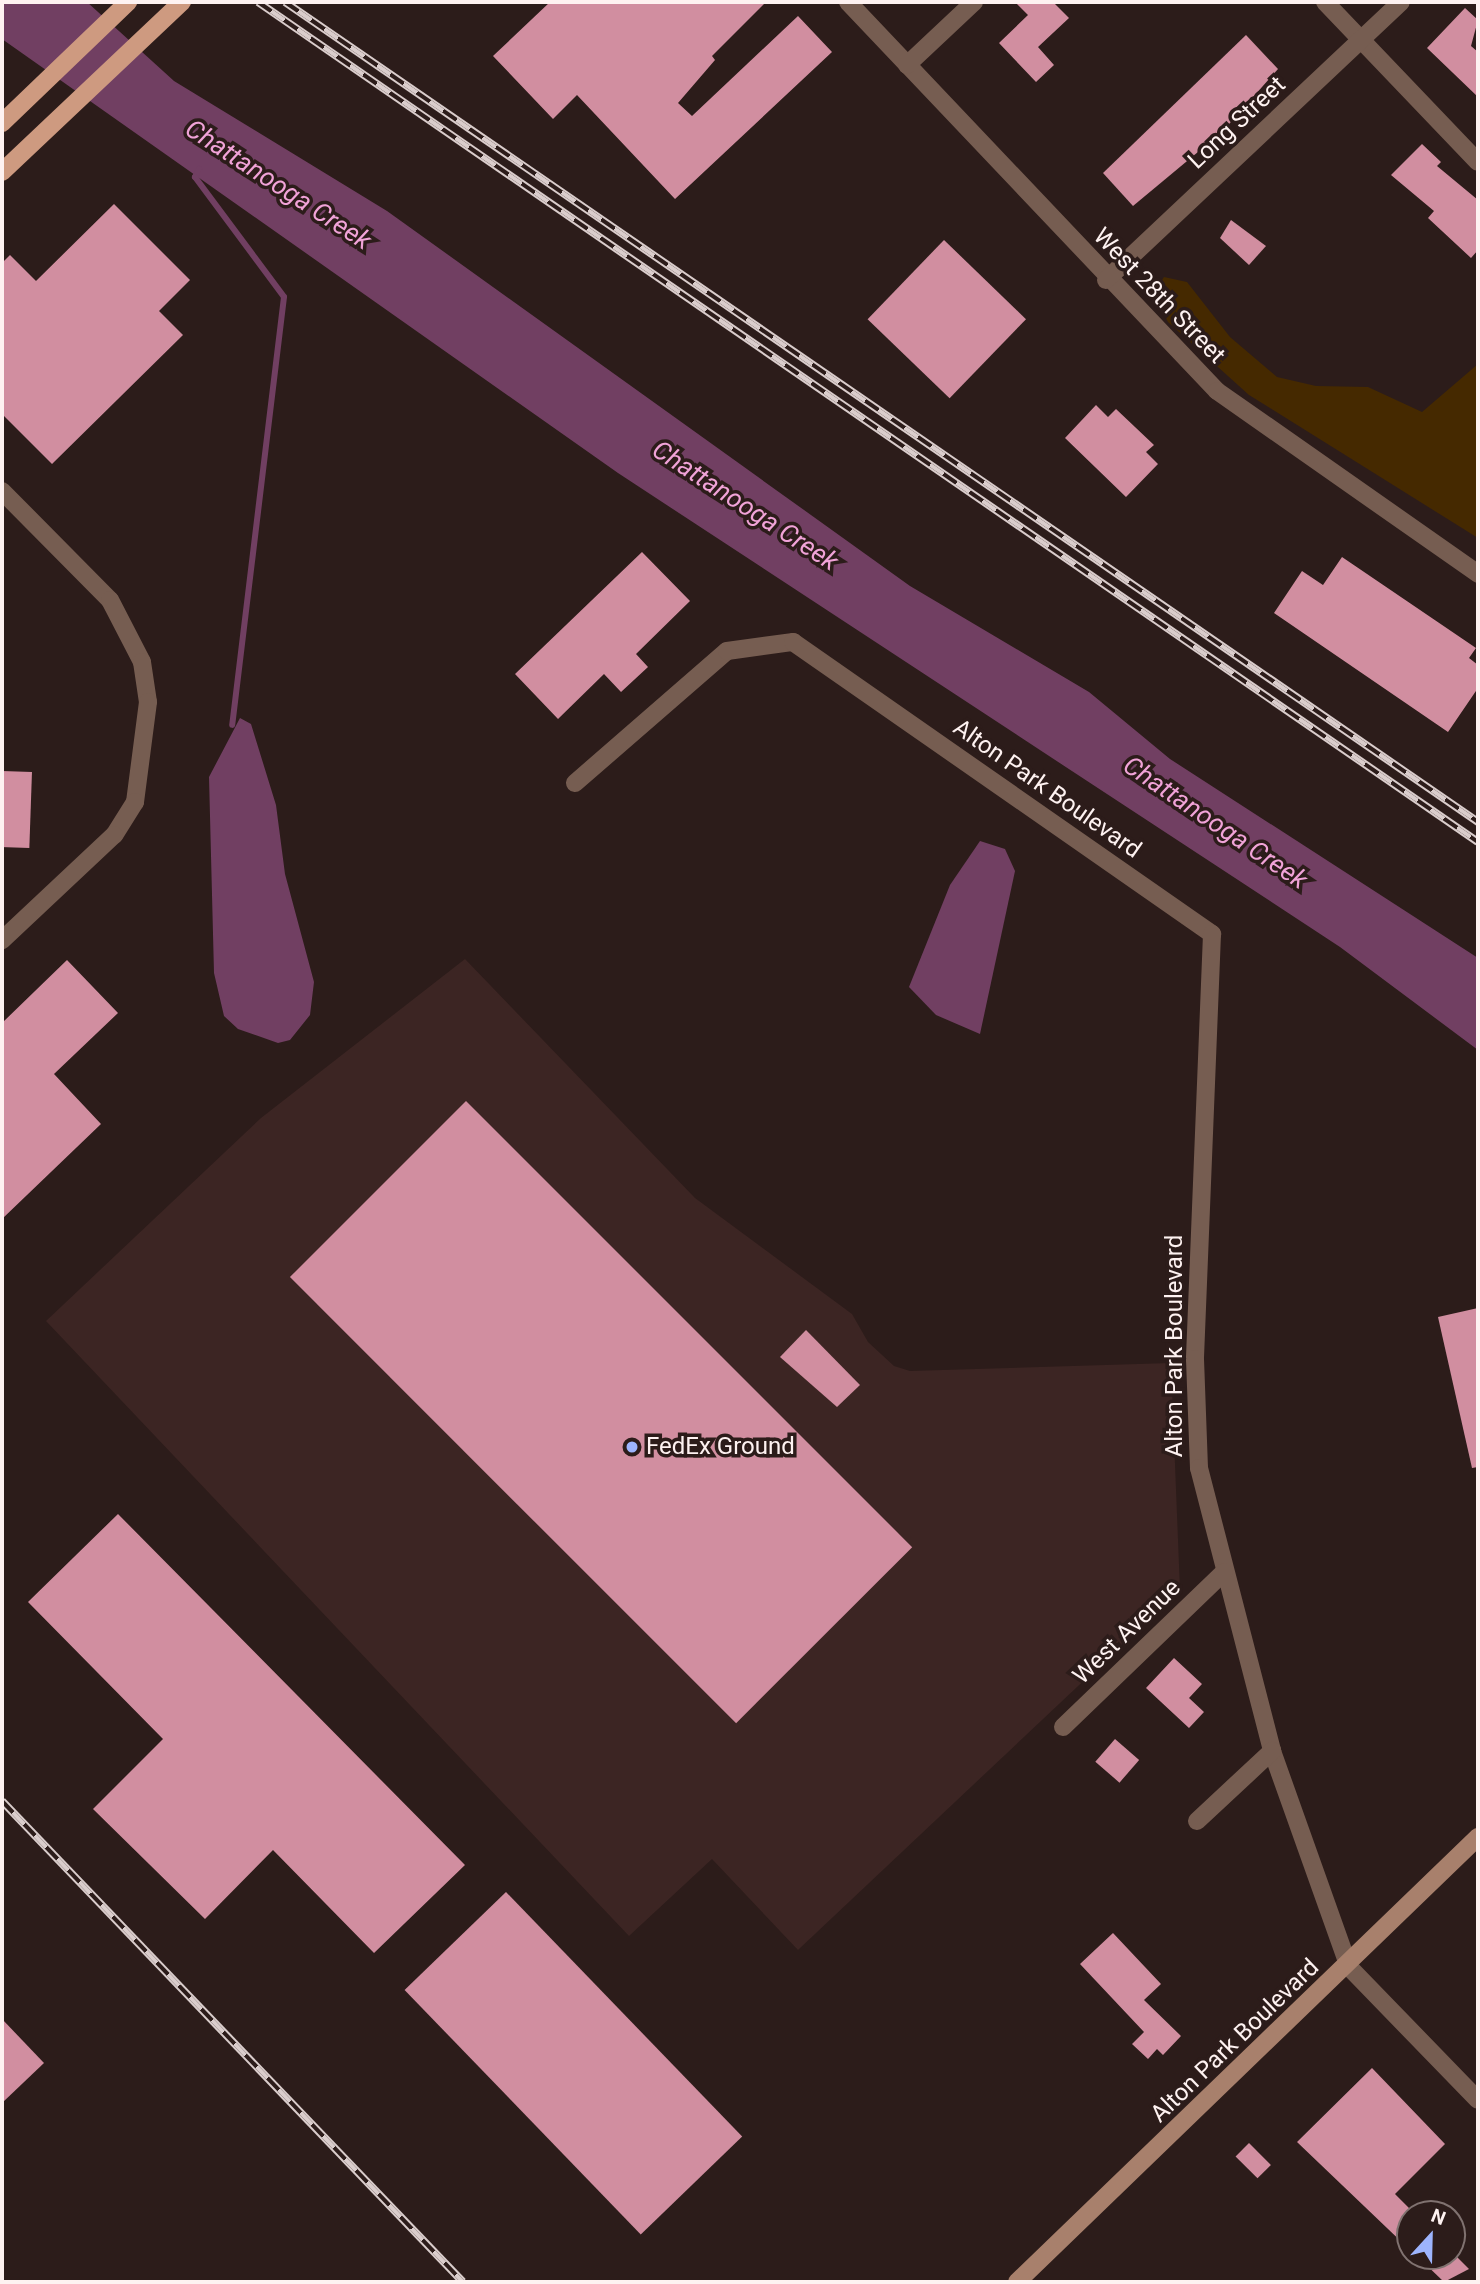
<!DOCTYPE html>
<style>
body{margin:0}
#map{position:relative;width:1480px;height:2284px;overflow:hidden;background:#2c1c1a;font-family:Roboto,sans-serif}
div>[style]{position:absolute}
.built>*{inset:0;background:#3c2523}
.green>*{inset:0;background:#452900}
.water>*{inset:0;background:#713f62}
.stream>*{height:6px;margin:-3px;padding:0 3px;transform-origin:3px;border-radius:3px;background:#713f62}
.building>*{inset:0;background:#d18ea0;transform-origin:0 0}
.minor>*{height:18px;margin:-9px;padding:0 9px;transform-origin:9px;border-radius:9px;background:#765d51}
.secondary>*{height:18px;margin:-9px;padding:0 9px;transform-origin:9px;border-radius:9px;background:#a8806c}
.primary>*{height:18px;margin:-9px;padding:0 9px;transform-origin:9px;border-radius:9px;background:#ce9a80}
.rail>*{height:8px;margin-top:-4px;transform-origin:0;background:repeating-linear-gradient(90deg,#2c1c1a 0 16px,#dacdcc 0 32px);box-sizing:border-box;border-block:2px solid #dacdcc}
.dots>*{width:19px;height:19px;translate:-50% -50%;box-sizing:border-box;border:4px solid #2c1c1a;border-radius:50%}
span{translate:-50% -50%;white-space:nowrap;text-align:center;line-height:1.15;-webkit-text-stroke:7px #2c1c1a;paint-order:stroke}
.street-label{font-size:24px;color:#fef2f1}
.poi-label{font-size:24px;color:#fef2f1}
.left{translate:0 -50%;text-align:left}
.water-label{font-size:26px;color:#f1a3d8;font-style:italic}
.frame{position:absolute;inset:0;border:4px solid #fef2f1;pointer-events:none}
.north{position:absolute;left:1396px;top:2200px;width:70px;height:70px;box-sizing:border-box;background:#2c1c1a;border:2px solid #807270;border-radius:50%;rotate:22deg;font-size:19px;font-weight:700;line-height:28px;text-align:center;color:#fef2f1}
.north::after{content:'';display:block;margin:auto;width:24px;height:32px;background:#9db4fd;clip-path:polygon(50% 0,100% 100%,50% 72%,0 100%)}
</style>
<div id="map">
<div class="built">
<div style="clip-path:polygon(465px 959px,695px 1198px,852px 1314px,868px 1342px,894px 1366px,910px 1371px,1171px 1363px,1180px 1590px,798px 1950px,712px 1859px,629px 1936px,46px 1321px,261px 1118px)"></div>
</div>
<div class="green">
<div style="clip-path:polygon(1164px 277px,1187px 282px,1230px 337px,1277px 377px,1316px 386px,1368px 387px,1422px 412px,1478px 364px,1478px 538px,1249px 395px,1168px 322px,1153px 294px)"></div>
</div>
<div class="water">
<div style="clip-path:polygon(2px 2px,87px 2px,174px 81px,387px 211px,910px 586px,1089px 692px,1170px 759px,1478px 958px,1478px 1050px,1340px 947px,618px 473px,2px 39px)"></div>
<div style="clip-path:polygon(240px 718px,251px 724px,276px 805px,285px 874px,314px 982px,310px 1015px,290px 1040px,278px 1043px,238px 1029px,224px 1016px,214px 973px,209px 777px)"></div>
<div style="clip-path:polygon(980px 841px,1005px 849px,1015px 871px,980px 1034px,936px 1015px,909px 987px,950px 885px)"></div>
</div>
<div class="stream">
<div style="left:199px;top:169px;width:9px;rotate:117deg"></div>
<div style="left:195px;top:177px;width:149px;rotate:53.4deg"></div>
<div style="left:284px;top:297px;width:431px;rotate:96.9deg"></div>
</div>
<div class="building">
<div style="clip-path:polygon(550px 2px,766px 2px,712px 56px,715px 60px,678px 103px,692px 116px,798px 16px,832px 52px,675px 199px,577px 95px,553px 119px,493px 56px)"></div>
<div style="clip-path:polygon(1015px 2px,1053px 2px,1069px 18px,1038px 47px,1054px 65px,1036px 82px,999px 43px,1028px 15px)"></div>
<div style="clip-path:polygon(1465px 8px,1478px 20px,1471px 46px,1478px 52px,1478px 97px,1427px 48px)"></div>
<div style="clip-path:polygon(1246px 35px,1278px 69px,1222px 132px,1133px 206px,1103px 173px)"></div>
<div style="clip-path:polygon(1422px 144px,1441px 162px,1437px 166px,1478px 200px,1478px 250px,1471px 258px,1428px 218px,1434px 211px,1391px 175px)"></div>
<div style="clip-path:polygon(114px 204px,190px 280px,159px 311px,183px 335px,52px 464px,2px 414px,2px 263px,10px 255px,36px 281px)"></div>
<div style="clip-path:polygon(1231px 220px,1266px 246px,1249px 265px,1220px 238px)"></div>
<div style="left:944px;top:240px;width:114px;height:110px;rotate:44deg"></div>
<div style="clip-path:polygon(1096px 405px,1108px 417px,1116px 409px,1154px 445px,1146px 452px,1158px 464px,1126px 497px,1065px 438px)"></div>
<div style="clip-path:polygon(642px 552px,690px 601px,636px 654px,648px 667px,621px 692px,604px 674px,558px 719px,515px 674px)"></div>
<div style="clip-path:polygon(1342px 557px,1476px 648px,1469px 658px,1478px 665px,1478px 688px,1448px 732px,1274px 613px,1302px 571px,1323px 585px)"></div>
<div style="left:2px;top:771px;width:30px;height:76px;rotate:2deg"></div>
<div style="clip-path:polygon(67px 960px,118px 1013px,54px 1074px,101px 1124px,2px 1219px,2px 1023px)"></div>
<div style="left:466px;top:1101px;width:631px;height:249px;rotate:45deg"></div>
<div style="clip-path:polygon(1478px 1308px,1478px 1467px,1472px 1468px,1438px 1317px)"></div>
<div style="clip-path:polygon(806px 1330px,860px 1385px,837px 1407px,780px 1357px)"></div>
<div style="clip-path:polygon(118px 1514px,465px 1865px,374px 1953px,273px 1850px,205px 1919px,93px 1809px,163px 1739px,28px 1602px)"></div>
<div style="clip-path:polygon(1174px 1658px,1202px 1684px,1189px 1698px,1204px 1712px,1189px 1728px,1146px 1688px)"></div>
<div style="left:1115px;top:1739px;width:32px;height:30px;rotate:41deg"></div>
<div style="left:506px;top:1892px;width:340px;height:141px;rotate:46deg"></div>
<div style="clip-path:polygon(1113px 1933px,1161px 1984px,1144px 2000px,1181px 2036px,1163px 2055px,1157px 2049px,1148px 2059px,1132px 2044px,1144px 2032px,1080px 1964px)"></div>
<div style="clip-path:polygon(2px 2019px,44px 2063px,2px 2103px)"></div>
<div style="clip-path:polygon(1372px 2068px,1445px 2144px,1395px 2194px,1410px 2209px,1410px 2250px,1297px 2142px)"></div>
<div style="left:1249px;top:2143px;width:31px;height:19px;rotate:45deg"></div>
<div style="clip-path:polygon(1417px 2256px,1456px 2256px,1469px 2269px,1444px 2282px)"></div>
</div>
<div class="minor">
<div style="left:848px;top:2px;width:536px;rotate:46.51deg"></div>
<div style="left:1217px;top:391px;width:319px;rotate:35deg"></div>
<div style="left:1325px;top:2px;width:221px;rotate:46.3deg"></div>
<div style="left:907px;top:65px;width:92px;rotate:-43.2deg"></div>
<div style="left:1106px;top:280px;width:405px;rotate:-43.3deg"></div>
<div style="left:2px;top:491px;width:153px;rotate:45.3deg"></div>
<div style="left:110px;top:600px;width:70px;rotate:62.7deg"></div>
<div style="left:142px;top:662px;width:40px;rotate:81.5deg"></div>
<div style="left:148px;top:702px;width:101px;rotate:97.4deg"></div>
<div style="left:135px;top:802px;width:39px;rotate:122deg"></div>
<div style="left:114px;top:835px;width:154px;rotate:136.8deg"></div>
<div style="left:575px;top:783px;width:201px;rotate:-41deg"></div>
<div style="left:727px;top:651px;width:67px;rotate:-7.8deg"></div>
<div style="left:793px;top:642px;width:511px;rotate:34.87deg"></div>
<div style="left:1212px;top:934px;width:425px;rotate:92.3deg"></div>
<div style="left:1195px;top:1359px;width:109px;rotate:87.9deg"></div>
<div style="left:1199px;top:1468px;width:292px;rotate:75.5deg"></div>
<div style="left:1272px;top:1751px;width:229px;rotate:70.4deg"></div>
<div style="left:1349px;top:1967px;width:185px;rotate:45.9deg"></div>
<div style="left:1063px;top:1727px;width:223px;rotate:-43.9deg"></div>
<div style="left:1197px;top:1821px;width:103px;rotate:-43deg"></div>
</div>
<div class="secondary">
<div style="left:1017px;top:2282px;width:641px;rotate:-43.99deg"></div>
</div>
<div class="primary">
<div style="left:2px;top:123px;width:175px;rotate:-43.8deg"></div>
<div style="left:2px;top:172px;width:248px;rotate:-43.4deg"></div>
</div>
<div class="rail">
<div style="left:258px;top:2px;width:1481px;rotate:34.55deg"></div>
<div style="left:285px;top:2px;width:1448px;rotate:34.5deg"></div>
<div style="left:2px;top:1801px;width:666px;rotate:46.22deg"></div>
</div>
<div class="dots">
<div style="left:632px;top:1447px;background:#9db4fd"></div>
</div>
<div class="street-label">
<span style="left:1237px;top:123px;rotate:-43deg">Long Street</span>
<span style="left:1159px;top:296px;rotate:46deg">West 28th Street</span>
<span style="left:1047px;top:789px;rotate:35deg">Alton Park Boulevard</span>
<span style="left:1175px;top:1346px;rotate:-90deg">Alton Park Boulevard</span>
<span style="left:1127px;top:1632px;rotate:-44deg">West Avenue</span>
<span style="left:1235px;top:2041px;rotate:-44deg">Alton Park Boulevard</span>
</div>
<div class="poi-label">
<span class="left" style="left:646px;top:1447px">FedEx Ground</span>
</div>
<div class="water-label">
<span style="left:278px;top:185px;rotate:33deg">Chattanooga Creek</span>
<span style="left:745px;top:506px;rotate:33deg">Chattanooga Creek</span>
<span style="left:1215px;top:823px;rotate:34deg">Chattanooga Creek</span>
</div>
<div class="frame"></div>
<div class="north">N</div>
</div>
